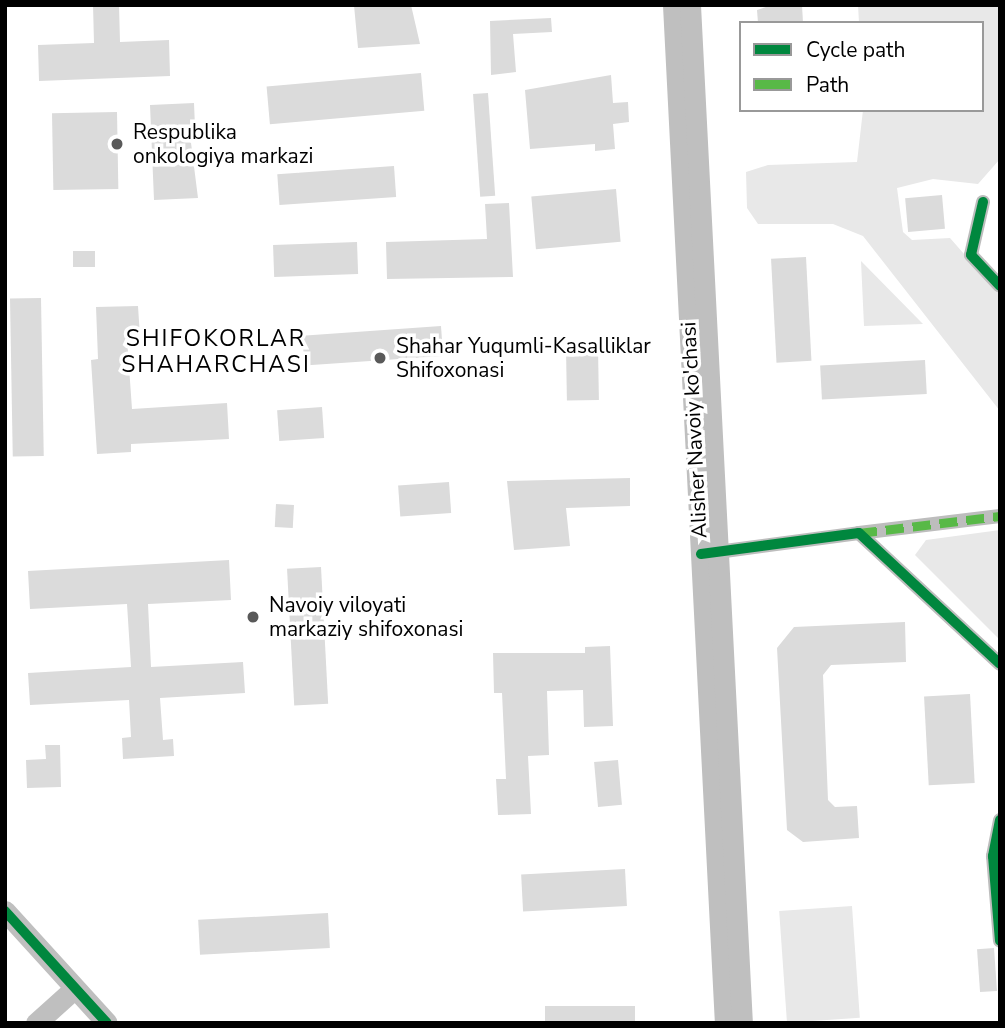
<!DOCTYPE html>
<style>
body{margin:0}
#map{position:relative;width:1005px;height:1028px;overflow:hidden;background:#fff;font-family:"Nunito Sans",sans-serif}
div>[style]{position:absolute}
.green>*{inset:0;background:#e8e8e8;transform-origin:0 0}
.building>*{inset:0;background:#dbdbdb;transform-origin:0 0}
.street>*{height:14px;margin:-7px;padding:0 7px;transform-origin:7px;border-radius:7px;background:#bdbdbd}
.secondary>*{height:21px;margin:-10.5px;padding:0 10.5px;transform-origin:10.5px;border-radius:10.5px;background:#bfbfbf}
.quiet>*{height:9px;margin-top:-4.5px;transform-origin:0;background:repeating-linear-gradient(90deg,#58b947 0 18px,transparent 0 27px)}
.cycleway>*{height:10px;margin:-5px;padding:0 5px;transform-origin:5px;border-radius:5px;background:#00873e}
.dots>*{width:19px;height:19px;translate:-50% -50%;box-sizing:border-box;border:4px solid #fff;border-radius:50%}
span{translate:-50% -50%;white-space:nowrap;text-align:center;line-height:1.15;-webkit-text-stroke:7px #fff;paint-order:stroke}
.poi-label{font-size:21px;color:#000}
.left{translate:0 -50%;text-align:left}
.street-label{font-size:21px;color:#000}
.neighbourhood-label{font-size:23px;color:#000;letter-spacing:2px}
.frame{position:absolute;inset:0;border:7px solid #000;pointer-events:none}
.legend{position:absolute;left:739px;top:21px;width:245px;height:91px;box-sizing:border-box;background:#fff;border:2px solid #999;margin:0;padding:9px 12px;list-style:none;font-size:21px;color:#000}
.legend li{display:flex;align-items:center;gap:14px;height:35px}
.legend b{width:35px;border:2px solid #999}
</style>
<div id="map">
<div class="green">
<div style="clip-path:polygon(858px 5px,1000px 5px,1000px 159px,978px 184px,933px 179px,897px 188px,903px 232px,912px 240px,950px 238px,1000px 295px,1000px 411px,863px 236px,833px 224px,758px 224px,747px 208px,746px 172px,768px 165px,857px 162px,863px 110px,982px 110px,982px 23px,859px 23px)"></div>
<div style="clip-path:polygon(861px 261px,923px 324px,864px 326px)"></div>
<div style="clip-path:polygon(1000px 530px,1000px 640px,915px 555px,926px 540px)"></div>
<div style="left:852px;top:906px;width:112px;height:73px;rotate:86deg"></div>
</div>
<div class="building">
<div style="clip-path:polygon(93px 5px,119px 5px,120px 42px,169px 40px,170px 76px,39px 81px,38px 45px,94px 43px)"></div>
<div style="clip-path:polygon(354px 5px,411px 5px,420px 44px,358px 48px)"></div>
<div style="clip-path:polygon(772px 5px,802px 5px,803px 23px,758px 23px,757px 10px)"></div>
<div style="clip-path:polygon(551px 18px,552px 32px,513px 34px,516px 72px,491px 75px,490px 21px)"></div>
<div style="left:421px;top:73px;width:38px;height:155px;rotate:85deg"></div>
<div style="clip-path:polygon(611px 75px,613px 103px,628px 102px,629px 122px,613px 124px,615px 149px,595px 151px,595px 144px,530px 149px,525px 90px)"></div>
<div style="left:488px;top:93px;width:103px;height:15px;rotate:86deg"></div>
<div style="clip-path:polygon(194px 103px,195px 127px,189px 127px,198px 198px,154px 200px,150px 105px)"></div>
<div style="left:117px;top:112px;width:77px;height:65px;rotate:89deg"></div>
<div style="left:394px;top:166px;width:31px;height:117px;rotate:86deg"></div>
<div style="left:616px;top:189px;width:53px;height:85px;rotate:85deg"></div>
<div style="left:942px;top:195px;width:34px;height:37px;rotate:85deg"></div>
<div style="clip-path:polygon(509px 203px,513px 277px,387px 279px,386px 242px,487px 239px,485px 204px)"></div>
<div style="left:357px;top:242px;width:32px;height:84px;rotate:88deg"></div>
<div style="left:73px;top:251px;width:22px;height:16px"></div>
<div style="left:806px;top:257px;width:104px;height:35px;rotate:87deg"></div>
<div style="left:41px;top:298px;width:158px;height:31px;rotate:89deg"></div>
<div style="clip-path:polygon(138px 306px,140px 337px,127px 338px,132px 409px,227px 403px,229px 439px,131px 444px,131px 452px,97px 454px,91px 360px,98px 359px,96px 307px)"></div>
<div style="left:441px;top:326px;width:30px;height:139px;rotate:86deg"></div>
<div style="left:598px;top:348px;width:52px;height:32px;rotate:89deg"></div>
<div style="left:925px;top:360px;width:34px;height:105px;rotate:87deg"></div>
<div style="left:322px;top:407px;width:31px;height:45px;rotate:86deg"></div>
<div style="clip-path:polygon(630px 478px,630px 506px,566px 508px,570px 546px,514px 550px,507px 481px)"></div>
<div style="left:449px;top:482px;width:31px;height:51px;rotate:86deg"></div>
<div style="left:276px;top:504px;width:18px;height:23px;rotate:3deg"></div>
<div style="clip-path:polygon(229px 560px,231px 600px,148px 604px,151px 667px,243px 662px,245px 693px,160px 698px,163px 740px,173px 739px,174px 756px,123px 759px,122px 738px,131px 737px,129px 700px,30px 705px,28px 673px,131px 667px,127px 604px,30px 609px,28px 571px)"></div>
<div style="left:321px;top:567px;width:137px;height:34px;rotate:87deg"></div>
<div style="clip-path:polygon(905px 622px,906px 662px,831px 665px,823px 675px,828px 800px,835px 807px,857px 806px,859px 838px,803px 842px,787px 830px,777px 648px,794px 627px)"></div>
<div style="clip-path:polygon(610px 646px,613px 726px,584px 727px,583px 690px,547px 691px,549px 755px,528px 756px,531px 814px,498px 815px,496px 779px,506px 779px,502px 693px,494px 693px,493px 653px,585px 653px,585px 647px)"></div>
<div style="left:970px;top:694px;width:89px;height:46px;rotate:87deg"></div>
<div style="clip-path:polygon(45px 745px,60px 745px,61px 787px,27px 788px,26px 760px,46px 759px)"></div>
<div style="left:618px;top:760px;width:45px;height:24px;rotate:85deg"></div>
<div style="left:625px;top:869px;width:37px;height:104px;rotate:87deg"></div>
<div style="left:328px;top:913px;width:35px;height:130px;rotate:87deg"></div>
<div style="left:994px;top:948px;width:43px;height:17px;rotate:86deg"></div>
<div style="left:635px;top:1006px;width:17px;height:90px;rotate:90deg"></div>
</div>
<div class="street">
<div style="left:983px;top:202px;width:54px;rotate:102.8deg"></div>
<div style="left:971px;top:255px;width:42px;rotate:46.9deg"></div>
<div style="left:859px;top:533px;width:142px;rotate:-6.9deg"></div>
<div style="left:710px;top:553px;width:150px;rotate:-7.6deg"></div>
<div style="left:859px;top:533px;width:192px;rotate:42.9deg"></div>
<div style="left:1000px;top:820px;width:37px;rotate:101deg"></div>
<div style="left:993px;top:856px;width:85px;rotate:85.3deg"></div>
</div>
<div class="secondary">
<div style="left:673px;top:5px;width:1019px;rotate:87.08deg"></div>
<div style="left:690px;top:5px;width:1019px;rotate:87.08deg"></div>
<div style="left:5px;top:911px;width:151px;rotate:47.7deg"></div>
<div style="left:36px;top:1023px;width:52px;rotate:-41.9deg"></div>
</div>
<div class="quiet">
<div style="left:859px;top:533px;width:142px;rotate:-6.9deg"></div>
</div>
<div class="cycleway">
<div style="left:983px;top:202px;width:54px;rotate:102.8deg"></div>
<div style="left:971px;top:255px;width:42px;rotate:46.9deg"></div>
<div style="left:701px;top:554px;width:159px;rotate:-7.6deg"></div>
<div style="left:859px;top:533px;width:192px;rotate:42.9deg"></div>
<div style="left:1000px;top:820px;width:37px;rotate:101deg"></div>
<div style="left:993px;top:856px;width:85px;rotate:85.3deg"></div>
<div style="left:5px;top:911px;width:151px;rotate:47.7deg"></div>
</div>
<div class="dots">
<div style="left:117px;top:144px;background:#595959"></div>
<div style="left:380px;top:358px;background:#595959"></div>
<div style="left:253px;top:617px;background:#595959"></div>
</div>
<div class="poi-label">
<span class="left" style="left:133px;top:144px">Respublika<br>onkologiya markazi</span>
<span class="left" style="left:396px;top:358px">Shahar Yuqumli-Kasalliklar<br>Shifoxonasi</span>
<span class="left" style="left:269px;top:617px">Navoiy viloyati<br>markaziy shifoxonasi</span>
</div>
<div class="street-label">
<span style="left:694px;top:430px;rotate:-93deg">Alisher Navoiy ko'chasi</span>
</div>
<div class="neighbourhood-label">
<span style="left:216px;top:352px">SHIFOKORLAR<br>SHAHARCHASI</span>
</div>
<div class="frame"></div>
<ul class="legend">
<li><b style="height:9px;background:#00873e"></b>Cycle path</li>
<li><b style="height:9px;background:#58b947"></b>Path</li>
</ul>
</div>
